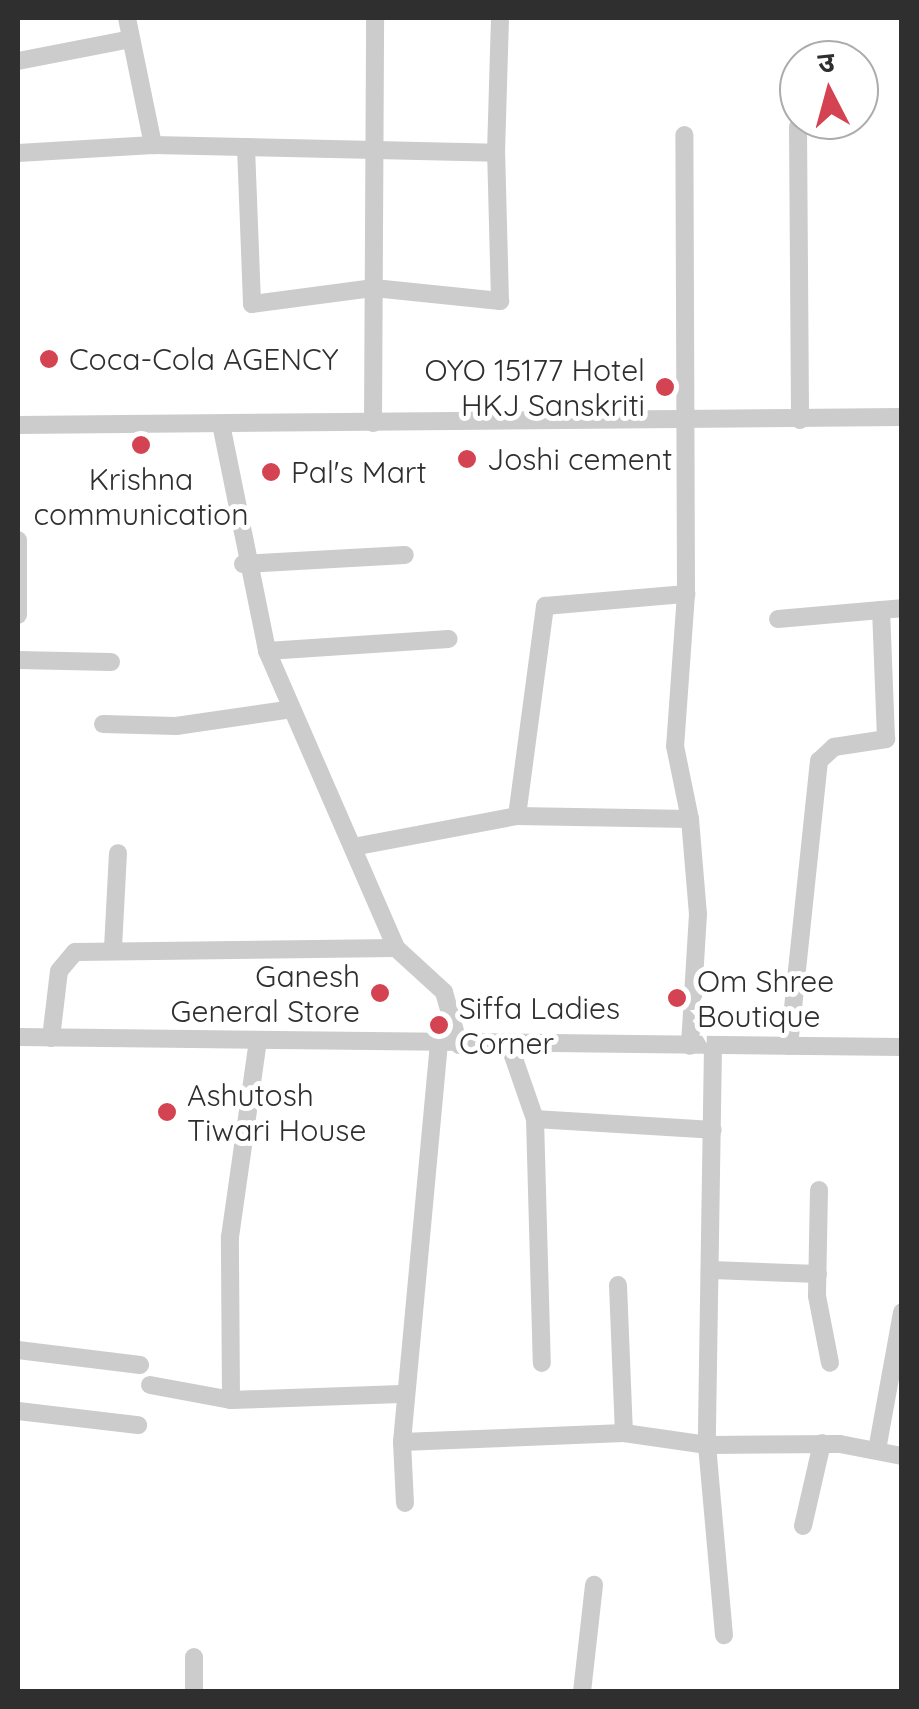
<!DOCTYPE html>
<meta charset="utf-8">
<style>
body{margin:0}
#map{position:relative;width:919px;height:1709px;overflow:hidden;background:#fff;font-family:Quicksand,"Noto Sans Devanagari",sans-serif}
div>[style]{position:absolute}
.minor>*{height:18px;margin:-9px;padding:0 9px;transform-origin:9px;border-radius:9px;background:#ccc}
.dots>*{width:28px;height:28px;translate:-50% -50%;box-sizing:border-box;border:5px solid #fff;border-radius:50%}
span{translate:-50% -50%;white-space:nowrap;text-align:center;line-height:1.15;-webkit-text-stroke:10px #fff;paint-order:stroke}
.poi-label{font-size:30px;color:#2f2f2f}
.left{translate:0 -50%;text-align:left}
.right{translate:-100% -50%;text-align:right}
.frame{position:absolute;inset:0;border:20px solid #2f2f2f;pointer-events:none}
.north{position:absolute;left:779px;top:40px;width:100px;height:100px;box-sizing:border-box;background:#fff;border:2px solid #acacac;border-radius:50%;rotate:354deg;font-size:28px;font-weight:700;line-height:40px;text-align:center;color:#2f2f2f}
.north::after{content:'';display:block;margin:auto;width:35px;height:45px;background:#d44351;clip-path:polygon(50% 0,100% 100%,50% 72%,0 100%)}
</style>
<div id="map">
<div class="minor">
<div style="left:127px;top:18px;width:130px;rotate:78.4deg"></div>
<div style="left:153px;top:145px;width:343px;rotate:1.3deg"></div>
<div style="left:496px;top:153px;width:135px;rotate:-88.3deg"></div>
<div style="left:18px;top:61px;width:110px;rotate:-11deg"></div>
<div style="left:798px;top:127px;width:293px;rotate:89.6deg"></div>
<div style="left:246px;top:147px;width:157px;rotate:87.8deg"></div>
<div style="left:252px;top:304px;width:123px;rotate:-7.5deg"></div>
<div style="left:374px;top:288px;width:127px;rotate:5.9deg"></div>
<div style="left:500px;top:301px;width:148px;rotate:-91.5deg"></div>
<div style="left:18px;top:153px;width:135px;rotate:-3.4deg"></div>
<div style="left:373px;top:423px;width:405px;rotate:-89.7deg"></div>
<div style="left:18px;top:425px;width:884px;rotate:-0.52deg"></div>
<div style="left:222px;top:429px;width:227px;rotate:78.5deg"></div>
<div style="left:267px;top:651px;width:324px;rotate:66.5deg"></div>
<div style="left:396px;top:948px;width:65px;rotate:42.5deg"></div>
<div style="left:444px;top:992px;width:55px;rotate:74.2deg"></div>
<div style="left:18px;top:540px;width:75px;rotate:90deg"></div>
<div style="left:243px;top:564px;width:162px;rotate:-3.2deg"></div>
<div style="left:686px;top:594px;width:152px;rotate:94.1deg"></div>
<div style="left:675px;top:746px;width:75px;rotate:78.4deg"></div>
<div style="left:778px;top:619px;width:103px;rotate:-5deg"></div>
<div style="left:267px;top:651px;width:182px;rotate:-3.8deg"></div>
<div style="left:18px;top:660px;width:93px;rotate:1.2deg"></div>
<div style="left:103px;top:724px;width:73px;rotate:1.6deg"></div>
<div style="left:176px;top:726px;width:117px;rotate:-8.3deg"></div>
<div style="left:517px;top:816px;width:173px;rotate:1deg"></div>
<div style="left:690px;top:819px;width:95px;rotate:85.2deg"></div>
<div style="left:698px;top:914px;width:132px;rotate:93.5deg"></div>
<div style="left:353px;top:847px;width:167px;rotate:-10.7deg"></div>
<div style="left:517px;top:816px;width:212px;rotate:-82.4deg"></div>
<div style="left:545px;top:606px;width:142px;rotate:-4.9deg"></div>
<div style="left:686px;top:594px;width:459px;rotate:-90.2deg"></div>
<div style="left:113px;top:948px;width:95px;rotate:-87deg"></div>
<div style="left:18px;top:1037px;width:884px;rotate:0.65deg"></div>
<div style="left:51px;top:1038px;width:67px;rotate:-83.2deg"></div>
<div style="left:59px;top:971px;width:25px;rotate:-50deg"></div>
<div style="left:75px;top:952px;width:321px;rotate:-0.7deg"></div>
<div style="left:439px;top:1043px;width:401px;rotate:95.3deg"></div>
<div style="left:402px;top:1442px;width:222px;rotate:-2.3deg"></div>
<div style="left:624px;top:1433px;width:84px;rotate:8.2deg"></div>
<div style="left:707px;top:1445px;width:133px;rotate:-0.4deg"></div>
<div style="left:840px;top:1444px;width:63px;rotate:11deg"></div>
<div style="left:713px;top:1046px;width:399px;rotate:90.9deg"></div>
<div style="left:707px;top:1445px;width:191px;rotate:84.9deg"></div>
<div style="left:789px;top:1046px;width:287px;rotate:-84deg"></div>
<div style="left:819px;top:761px;width:21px;rotate:-43deg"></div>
<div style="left:834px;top:747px;width:53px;rotate:-8.7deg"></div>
<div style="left:886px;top:739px;width:129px;rotate:-92.2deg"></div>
<div style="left:881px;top:610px;width:21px;rotate:-5deg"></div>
<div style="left:510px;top:1047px;width:76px;rotate:70.9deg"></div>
<div style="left:535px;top:1119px;width:244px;rotate:88.4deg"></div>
<div style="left:535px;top:1119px;width:178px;rotate:3.5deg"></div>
<div style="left:819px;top:1190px;width:106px;rotate:91.1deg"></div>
<div style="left:817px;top:1296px;width:68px;rotate:79deg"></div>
<div style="left:712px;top:1270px;width:106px;rotate:2.2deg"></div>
<div style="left:618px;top:1285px;width:148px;rotate:87.7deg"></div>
<div style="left:18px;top:1350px;width:123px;rotate:7deg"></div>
<div style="left:150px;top:1385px;width:82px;rotate:10.5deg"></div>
<div style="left:231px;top:1400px;width:170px;rotate:-2deg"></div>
<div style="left:231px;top:1400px;width:163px;rotate:-90.4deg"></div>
<div style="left:230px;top:1237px;width:199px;rotate:-81.9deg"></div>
<div style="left:18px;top:1411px;width:121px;rotate:6.7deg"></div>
<div style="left:402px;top:1442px;width:61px;rotate:87.2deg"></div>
<div style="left:877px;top:1450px;width:140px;rotate:-79.7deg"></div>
<div style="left:803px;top:1526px;width:85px;rotate:-77.1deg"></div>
<div style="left:194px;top:1692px;width:35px;rotate:-90deg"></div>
<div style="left:582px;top:1692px;width:108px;rotate:-83.6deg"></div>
</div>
<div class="dots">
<div style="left:49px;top:359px;background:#d44351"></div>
<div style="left:665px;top:387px;background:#d44351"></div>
<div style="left:141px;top:445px;background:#d44351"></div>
<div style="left:467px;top:459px;background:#d44351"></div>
<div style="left:271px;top:472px;background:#d44351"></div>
<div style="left:380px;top:993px;background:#d44351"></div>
<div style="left:677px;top:998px;background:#d44351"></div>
<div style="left:439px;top:1025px;background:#d44351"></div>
<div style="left:167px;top:1112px;background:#d44351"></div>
</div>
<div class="poi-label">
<span class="left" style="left:69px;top:359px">Coca-Cola AGENCY</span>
<span class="right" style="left:645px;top:387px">OYO 15177 Hotel<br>HKJ Sanskriti</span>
<span class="left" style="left:487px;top:459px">Joshi cement</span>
<span class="left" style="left:291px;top:472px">Pal's Mart</span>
<span style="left:141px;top:496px">Krishna<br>communication</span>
<span class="right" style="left:360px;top:993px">Ganesh<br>General Store</span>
<span class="left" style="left:697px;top:998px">Om Shree<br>Boutique</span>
<span class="left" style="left:459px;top:1025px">Siffa Ladies<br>Corner</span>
<span class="left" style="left:187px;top:1112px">Ashutosh<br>Tiwari House</span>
</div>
<div class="frame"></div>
<div class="north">उ</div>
</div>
